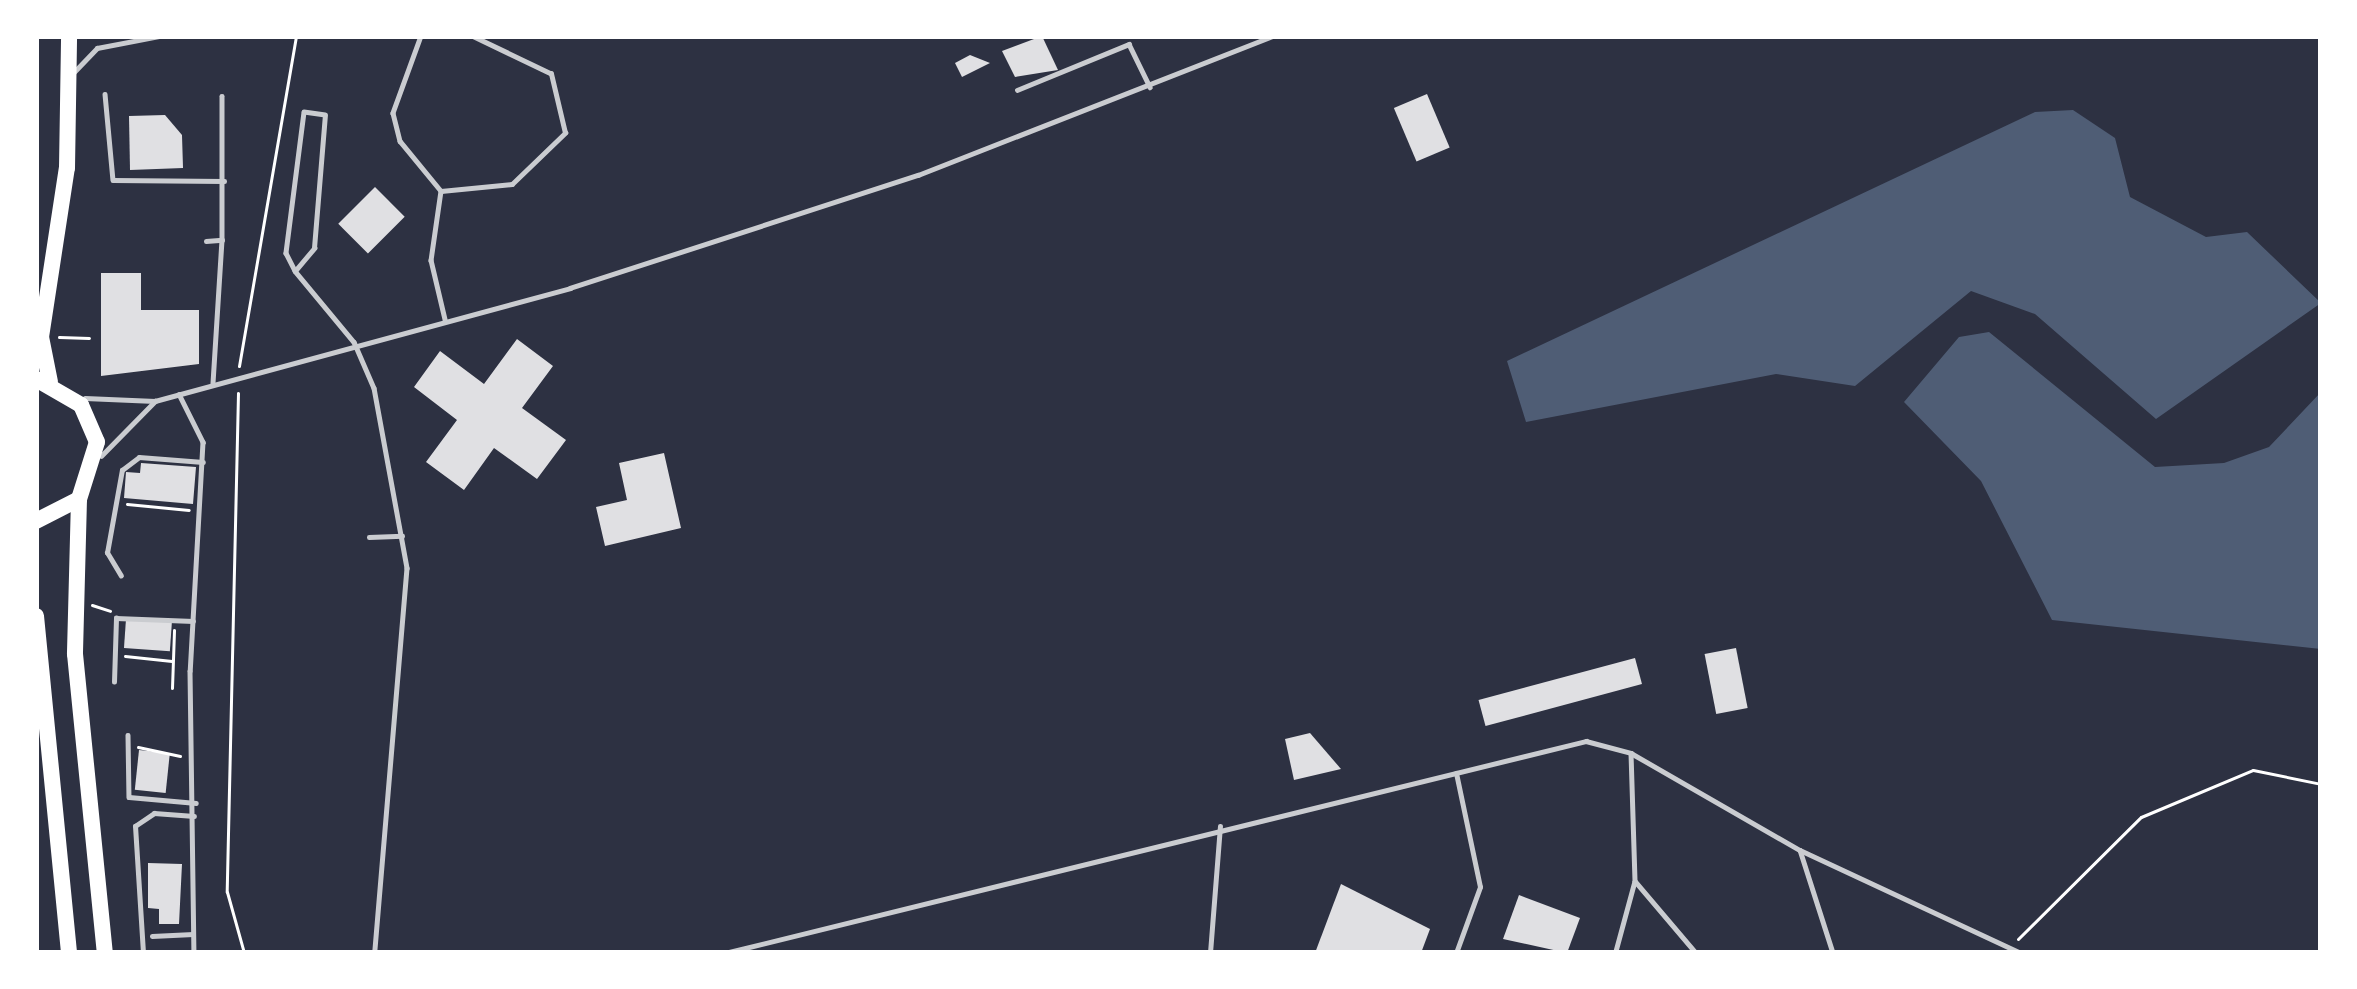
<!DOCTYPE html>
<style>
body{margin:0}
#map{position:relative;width:2357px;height:989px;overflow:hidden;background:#2d3142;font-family:"Fira Sans",sans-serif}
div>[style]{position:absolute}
.water>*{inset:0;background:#4f5d75}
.building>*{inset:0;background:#e0e0e3;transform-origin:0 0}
.path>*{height:3px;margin:-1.5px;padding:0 1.5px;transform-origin:1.5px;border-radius:1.5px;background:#fff}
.service>*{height:4.5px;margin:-2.25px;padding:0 2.25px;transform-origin:2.25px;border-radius:2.25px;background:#caccd0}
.primary>*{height:16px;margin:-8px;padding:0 8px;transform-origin:8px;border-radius:8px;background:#fff}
span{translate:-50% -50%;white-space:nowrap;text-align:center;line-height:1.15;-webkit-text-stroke:9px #fff;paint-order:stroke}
.frame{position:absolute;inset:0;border:39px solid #fff;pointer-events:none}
</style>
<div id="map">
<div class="water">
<div style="clip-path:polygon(2073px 110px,2115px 138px,2130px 197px,2206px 237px,2247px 232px,2321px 303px,2156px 419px,2035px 314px,1971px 291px,1855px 386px,1776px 374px,1526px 422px,1507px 361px,2035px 112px)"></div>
<div style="clip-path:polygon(1989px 332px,2155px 467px,2224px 463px,2269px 447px,2321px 392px,2321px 649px,2052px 620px,1981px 481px,1904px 402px,1959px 337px)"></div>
</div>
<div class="building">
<div style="clip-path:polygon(1042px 36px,1058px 70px,1015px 77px,1002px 51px)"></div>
<div style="clip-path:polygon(970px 55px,990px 63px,962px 77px,955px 63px)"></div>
<div style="left:1427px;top:94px;width:58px;height:36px;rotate:67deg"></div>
<div style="clip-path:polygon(165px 115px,182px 135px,183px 168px,130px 170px,129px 116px)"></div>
<div style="left:375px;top:187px;width:42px;height:52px;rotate:45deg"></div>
<div style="clip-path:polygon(101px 273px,141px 273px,141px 310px,199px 310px,199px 364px,101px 376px)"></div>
<div style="clip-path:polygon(517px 339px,553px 366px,522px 408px,566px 440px,537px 479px,494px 448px,464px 490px,426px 462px,457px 420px,414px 387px,440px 351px,484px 384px)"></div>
<div style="clip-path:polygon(664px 453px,681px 528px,605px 546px,596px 507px,627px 500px,619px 463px)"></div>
<div style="clip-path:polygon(141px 463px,196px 467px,193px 504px,124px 498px,126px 472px,140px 473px)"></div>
<div style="left:126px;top:619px;width:46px;height:29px;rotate:4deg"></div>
<div style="left:1736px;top:648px;width:61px;height:32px;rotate:79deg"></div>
<div style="left:1635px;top:658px;width:27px;height:162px;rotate:75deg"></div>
<div style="clip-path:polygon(1310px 733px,1341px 769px,1294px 780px,1285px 739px)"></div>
<div style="left:139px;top:750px;width:31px;height:40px;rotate:6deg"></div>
<div style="clip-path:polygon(148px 863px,182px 864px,179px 924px,159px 924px,159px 909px,148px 908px)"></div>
<div style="clip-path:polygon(1341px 884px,1430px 929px,1421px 953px,1315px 953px)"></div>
<div style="clip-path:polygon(1519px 895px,1580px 918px,1567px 953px,1503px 939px)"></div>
</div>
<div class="path">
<div style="left:59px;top:337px;width:30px;rotate:2deg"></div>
<div style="left:239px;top:366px;width:335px;rotate:-80.2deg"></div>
<div style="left:238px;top:393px;width:499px;rotate:91.3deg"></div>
<div style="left:227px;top:892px;width:63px;rotate:74.4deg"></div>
<div style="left:127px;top:504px;width:62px;rotate:5.5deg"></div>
<div style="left:92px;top:605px;width:19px;rotate:18deg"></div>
<div style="left:125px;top:656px;width:47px;rotate:6.1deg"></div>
<div style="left:172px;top:688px;width:58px;rotate:-88deg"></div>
<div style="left:138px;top:747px;width:43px;rotate:12.1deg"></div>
<div style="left:2018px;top:939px;width:173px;rotate:-44.8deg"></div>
<div style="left:2141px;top:817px;width:121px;rotate:-22.8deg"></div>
<div style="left:2253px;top:770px;width:69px;rotate:11.6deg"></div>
</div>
<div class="service">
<div style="left:421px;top:36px;width:82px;rotate:110deg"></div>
<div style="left:393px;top:113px;width:29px;rotate:76deg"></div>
<div style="left:400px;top:141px;width:65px;rotate:50.6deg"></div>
<div style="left:441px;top:191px;width:70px;rotate:98.2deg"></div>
<div style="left:431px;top:260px;width:61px;rotate:76.7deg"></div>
<div style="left:74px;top:72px;width:33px;rotate:-46deg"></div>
<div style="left:97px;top:48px;width:64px;rotate:-10.8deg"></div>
<div style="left:1017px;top:90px;width:121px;rotate:-22.3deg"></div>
<div style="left:1129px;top:44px;width:48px;rotate:64deg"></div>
<div style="left:105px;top:94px;width:86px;rotate:84.7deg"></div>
<div style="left:113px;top:180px;width:111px;rotate:0.5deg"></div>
<div style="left:222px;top:96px;width:144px;rotate:90deg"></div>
<div style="left:441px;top:191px;width:71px;rotate:-5.6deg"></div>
<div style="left:512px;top:184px;width:74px;rotate:-43.9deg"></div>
<div style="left:565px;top:133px;width:61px;rotate:-103.3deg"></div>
<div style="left:551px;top:74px;width:88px;rotate:-154.3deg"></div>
<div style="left:206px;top:241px;width:16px;rotate:-4deg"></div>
<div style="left:222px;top:240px;width:143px;rotate:93.6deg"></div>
<div style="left:295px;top:271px;width:30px;rotate:-50deg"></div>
<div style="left:314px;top:248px;width:133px;rotate:-85.3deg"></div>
<div style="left:325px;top:115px;width:21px;rotate:-172deg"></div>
<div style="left:304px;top:112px;width:142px;rotate:97.3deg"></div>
<div style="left:286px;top:253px;width:20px;rotate:63deg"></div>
<div style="left:295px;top:271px;width:92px;rotate:50.3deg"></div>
<div style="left:354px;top:342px;width:50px;rotate:66.5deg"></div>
<div style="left:374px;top:388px;width:183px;rotate:79.6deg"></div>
<div style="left:407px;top:568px;width:386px;rotate:94.8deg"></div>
<div style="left:179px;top:394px;width:54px;rotate:63.4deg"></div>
<div style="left:203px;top:442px;width:229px;rotate:93.2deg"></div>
<div style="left:190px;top:671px;width:282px;rotate:89.2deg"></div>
<div style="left:85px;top:398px;width:70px;rotate:2.5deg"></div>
<div style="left:155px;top:401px;width:430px;rotate:-15.2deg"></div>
<div style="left:570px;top:288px;width:366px;rotate:-18deg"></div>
<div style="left:918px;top:175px;width:381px;rotate:-21.4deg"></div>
<div style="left:101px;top:456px;width:77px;rotate:-45.5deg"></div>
<div style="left:369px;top:537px;width:33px;rotate:-2deg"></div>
<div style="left:121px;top:576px;width:27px;rotate:-121deg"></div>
<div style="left:107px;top:553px;width:84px;rotate:-79.8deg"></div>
<div style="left:122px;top:470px;width:21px;rotate:-37deg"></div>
<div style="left:139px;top:457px;width:64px;rotate:4.5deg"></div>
<div style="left:114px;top:682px;width:64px;rotate:-88.2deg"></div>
<div style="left:116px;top:618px;width:77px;rotate:2.2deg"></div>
<div style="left:128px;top:735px;width:62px;rotate:89.1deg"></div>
<div style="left:129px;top:797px;width:67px;rotate:5.1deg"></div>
<div style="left:1631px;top:753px;width:128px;rotate:88.2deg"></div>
<div style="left:1635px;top:881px;width:94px;rotate:49.7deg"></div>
<div style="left:1800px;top:850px;width:244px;rotate:25deg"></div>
<div style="left:152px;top:936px;width:41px;rotate:-2.8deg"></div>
<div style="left:143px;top:953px;width:127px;rotate:-93.6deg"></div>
<div style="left:135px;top:826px;width:23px;rotate:-34deg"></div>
<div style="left:154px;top:813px;width:40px;rotate:4.3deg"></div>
<div style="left:725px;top:953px;width:887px;rotate:-13.83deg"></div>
<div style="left:1586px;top:741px;width:47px;rotate:14.9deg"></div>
<div style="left:1631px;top:753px;width:195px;rotate:29.9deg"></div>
<div style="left:1800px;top:850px;width:108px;rotate:72.2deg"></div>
<div style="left:1210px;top:953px;width:127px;rotate:-85.5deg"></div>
<div style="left:1456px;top:953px;width:70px;rotate:-70deg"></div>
<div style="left:1480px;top:887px;width:116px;rotate:-101.9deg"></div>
<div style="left:1615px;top:953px;width:73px;rotate:-74.8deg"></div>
</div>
<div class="primary">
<div style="left:36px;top:379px;width:52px;rotate:30deg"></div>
<div style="left:81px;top:405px;width:40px;rotate:66.6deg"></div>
<div style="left:97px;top:442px;width:60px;rotate:107.5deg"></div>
<div style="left:79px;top:499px;width:48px;rotate:152.9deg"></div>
<div style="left:50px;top:382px;width:46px;rotate:-101.3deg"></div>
<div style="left:41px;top:337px;width:171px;rotate:-81.3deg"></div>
<div style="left:67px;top:168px;width:132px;rotate:-89.1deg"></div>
<div style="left:79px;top:499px;width:155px;rotate:91.5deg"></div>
<div style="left:75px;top:654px;width:301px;rotate:84.3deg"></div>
<div style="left:36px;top:616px;width:339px;rotate:84.4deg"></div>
</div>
<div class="frame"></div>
</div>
